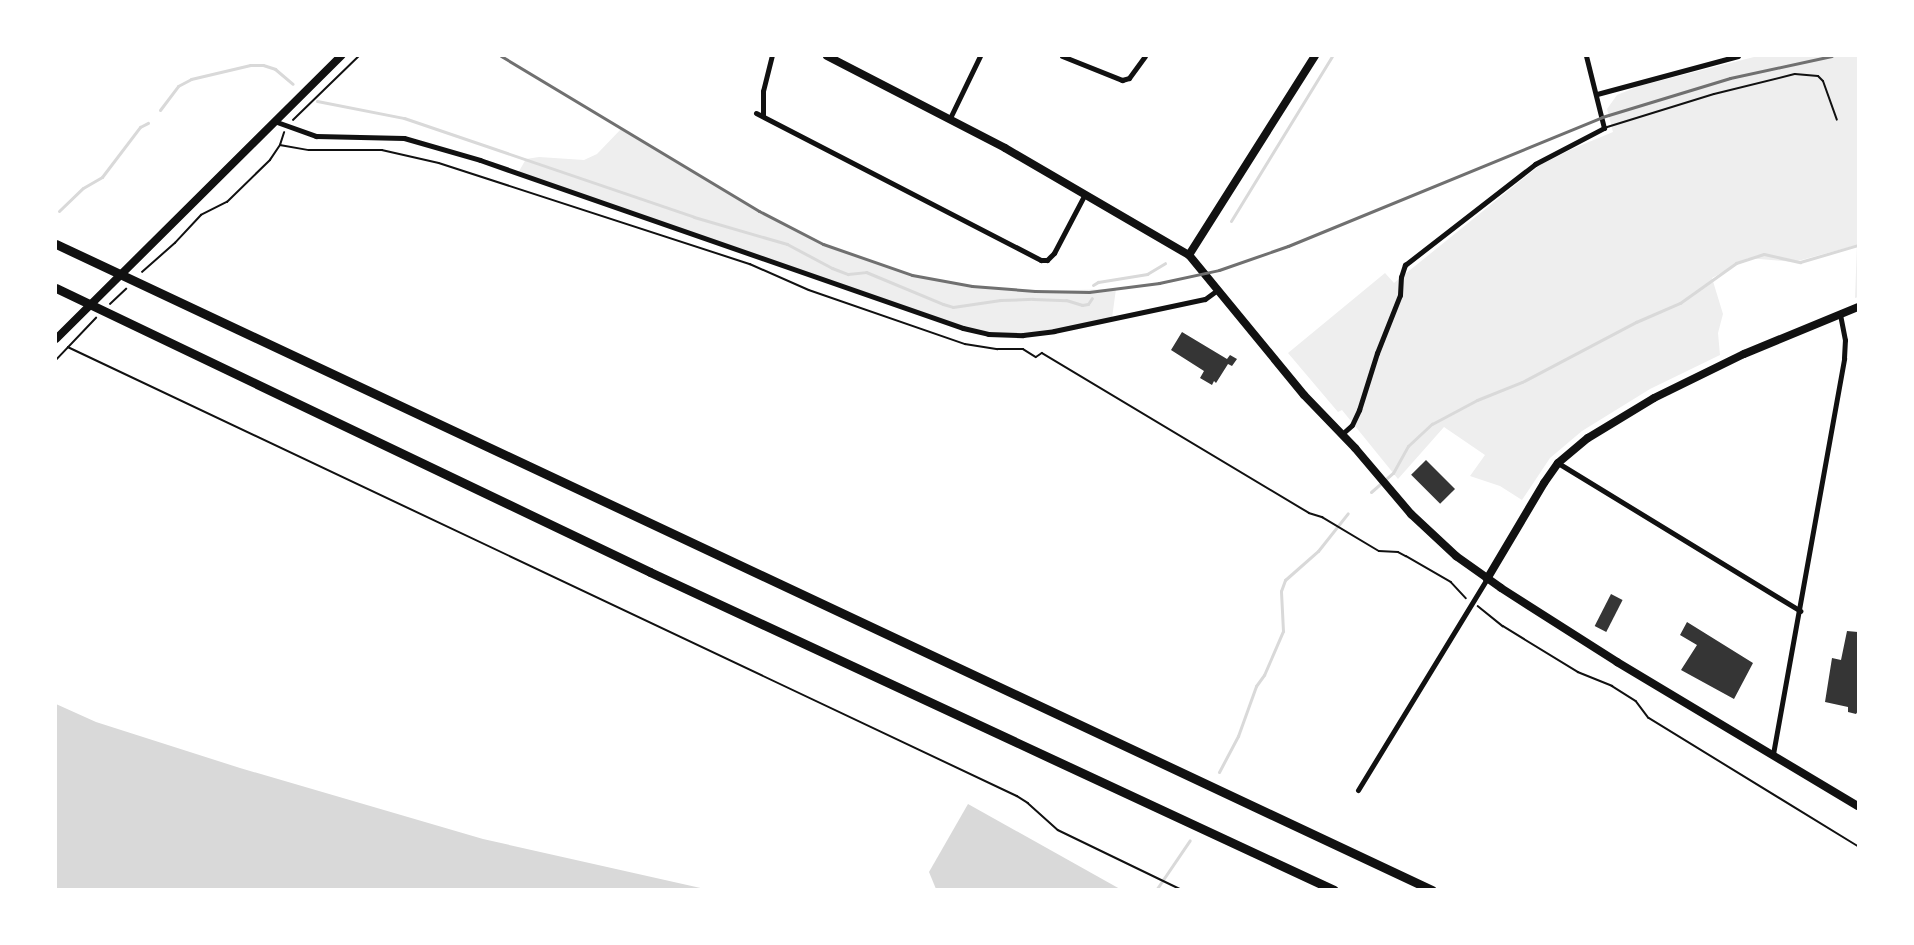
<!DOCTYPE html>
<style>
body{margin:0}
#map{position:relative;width:1914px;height:945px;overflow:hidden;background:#fff;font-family:Raleway,sans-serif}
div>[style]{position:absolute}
.green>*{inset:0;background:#eee}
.water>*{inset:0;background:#d9d9d9}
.stream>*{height:3px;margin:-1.5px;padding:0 1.5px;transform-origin:1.5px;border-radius:1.5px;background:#d9d9d9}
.building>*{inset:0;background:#353535;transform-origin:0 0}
.path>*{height:1.5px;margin:-0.75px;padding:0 0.75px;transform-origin:0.75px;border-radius:0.75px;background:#111}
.service>*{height:2px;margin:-1px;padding:0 1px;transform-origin:1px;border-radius:1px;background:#111}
.minor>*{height:5px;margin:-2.5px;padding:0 2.5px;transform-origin:2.5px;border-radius:2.5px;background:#111}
.secondary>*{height:8px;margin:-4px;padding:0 4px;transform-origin:4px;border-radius:4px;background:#111}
.motorway>*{height:9px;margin:-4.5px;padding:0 4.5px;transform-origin:4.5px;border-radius:4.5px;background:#111}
.rail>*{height:3px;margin:-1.5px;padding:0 1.5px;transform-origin:1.5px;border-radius:1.5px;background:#707070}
span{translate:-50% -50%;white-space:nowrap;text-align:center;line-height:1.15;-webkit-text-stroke:6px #fff;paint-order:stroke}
.frame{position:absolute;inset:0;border:57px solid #fff;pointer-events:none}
</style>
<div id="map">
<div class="green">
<div style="clip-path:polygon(1758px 56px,1858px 56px,1858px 297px,1855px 298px,1857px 245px,1794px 262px,1748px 258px,1712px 278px,1723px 314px,1718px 333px,1720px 355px,1650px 389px,1582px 431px,1550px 458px,1522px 500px,1500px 486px,1470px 476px,1485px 455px,1444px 427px,1398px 479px,1342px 410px,1338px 412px,1288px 353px,1385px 273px,1394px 283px,1540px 165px,1572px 149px,1613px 132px,1607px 109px,1617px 95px,1639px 86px)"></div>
<div style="clip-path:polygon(622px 128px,759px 211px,823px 244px,912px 275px,972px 286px,1035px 291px,1116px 289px,1112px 318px,1054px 331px,1013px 335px,963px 328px,518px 173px,526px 159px,539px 157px,584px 160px,597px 154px)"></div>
</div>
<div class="water">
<div style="clip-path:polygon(56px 704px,96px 722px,240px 768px,483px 839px,705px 889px,56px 889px)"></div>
<div style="clip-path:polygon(968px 804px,1120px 889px,936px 889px,929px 872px)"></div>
</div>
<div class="stream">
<div style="left:317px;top:101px;width:89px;rotate:11.1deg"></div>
<div style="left:404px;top:118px;width:306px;rotate:18.8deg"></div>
<div style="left:694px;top:217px;width:97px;rotate:16.2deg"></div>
<div style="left:787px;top:244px;width:51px;rotate:28.1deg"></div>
<div style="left:832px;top:268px;width:17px;rotate:21deg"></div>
<div style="left:848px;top:274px;width:18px;rotate:-6deg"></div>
<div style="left:866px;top:272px;width:83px;rotate:22.6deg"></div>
<div style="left:943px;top:304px;width:10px;rotate:17deg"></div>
<div style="left:953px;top:307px;width:48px;rotate:-8.5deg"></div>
<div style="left:1000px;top:300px;width:33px;rotate:-2deg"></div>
<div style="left:1033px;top:299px;width:33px;rotate:2deg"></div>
<div style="left:1066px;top:300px;width:17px;rotate:17deg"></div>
<div style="left:1082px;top:305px;width:6px;rotate:-9deg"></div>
<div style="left:1088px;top:304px;width:7px;rotate:-56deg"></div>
<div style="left:160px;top:110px;width:30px;rotate:-53deg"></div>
<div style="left:178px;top:86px;width:15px;rotate:-28deg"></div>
<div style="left:191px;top:79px;width:61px;rotate:-13.3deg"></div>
<div style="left:250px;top:65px;width:13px"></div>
<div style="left:263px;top:65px;width:13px;rotate:18deg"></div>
<div style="left:275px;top:69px;width:23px;rotate:40deg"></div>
<div style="left:59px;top:211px;width:33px;rotate:-44deg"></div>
<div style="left:83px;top:188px;width:22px;rotate:-30deg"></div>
<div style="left:102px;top:177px;width:63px;rotate:-52.8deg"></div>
<div style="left:140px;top:127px;width:9px;rotate:-27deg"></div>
<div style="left:1231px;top:221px;width:193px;rotate:-58.5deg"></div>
<div style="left:1093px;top:285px;width:6px;rotate:-31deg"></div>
<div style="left:1098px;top:282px;width:50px;rotate:-9.3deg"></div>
<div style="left:1147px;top:274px;width:21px;rotate:-31deg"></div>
<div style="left:1371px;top:492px;width:29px;rotate:-41deg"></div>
<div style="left:1393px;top:473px;width:31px;rotate:-61deg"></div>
<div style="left:1408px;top:446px;width:33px;rotate:-43deg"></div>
<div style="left:1432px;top:424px;width:51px;rotate:-28.1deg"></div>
<div style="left:1477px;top:400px;width:48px;rotate:-21.8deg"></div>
<div style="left:1522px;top:382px;width:129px;rotate:-27.8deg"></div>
<div style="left:1636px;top:322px;width:48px;rotate:-23.4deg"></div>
<div style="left:1680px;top:303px;width:69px;rotate:-35.5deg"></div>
<div style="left:1736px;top:263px;width:29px;rotate:-18deg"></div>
<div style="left:1764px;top:254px;width:37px;rotate:13deg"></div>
<div style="left:1800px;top:262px;width:60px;rotate:-16.3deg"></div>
<div style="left:1219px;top:772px;width:41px;rotate:-62.2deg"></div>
<div style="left:1238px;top:736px;width:53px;rotate:-70.2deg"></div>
<div style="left:1256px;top:686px;width:14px;rotate:-54deg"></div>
<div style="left:1264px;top:675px;width:48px;rotate:-66.6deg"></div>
<div style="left:1283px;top:631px;width:40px;rotate:-92.9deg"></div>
<div style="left:1281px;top:591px;width:12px;rotate:-70deg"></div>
<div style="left:1285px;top:580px;width:44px;rotate:-41.3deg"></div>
<div style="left:1318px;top:551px;width:48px;rotate:-51.7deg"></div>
<div style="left:1156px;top:890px;width:60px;rotate:-55.8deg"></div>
</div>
<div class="building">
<div style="clip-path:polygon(1182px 332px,1227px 359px,1230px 355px,1237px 359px,1232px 366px,1228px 364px,1216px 383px,1214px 381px,1212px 385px,1200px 378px,1204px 371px,1171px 350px)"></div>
<div style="left:1426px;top:460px;width:41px;height:21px;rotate:45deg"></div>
<div style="left:1611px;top:594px;width:13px;height:36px;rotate:27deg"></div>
<div style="clip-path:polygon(1687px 622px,1753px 663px,1734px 699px,1681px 670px,1697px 645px,1680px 635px)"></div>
<div style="clip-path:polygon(1847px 631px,1858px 632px,1858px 711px,1856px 714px,1848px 712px,1848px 707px,1825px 702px,1832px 658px,1841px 660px)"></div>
</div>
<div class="path">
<div style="left:293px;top:120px;width:92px;rotate:-44.1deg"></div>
<div style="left:280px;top:145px;width:29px;rotate:10deg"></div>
<div style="left:309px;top:150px;width:73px"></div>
<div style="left:382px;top:150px;width:58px;rotate:12.8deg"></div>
<div style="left:439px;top:163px;width:327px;rotate:18deg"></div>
<div style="left:750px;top:264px;width:64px;rotate:23.8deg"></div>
<div style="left:809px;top:290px;width:165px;rotate:19.1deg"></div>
<div style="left:965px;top:344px;width:33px;rotate:9deg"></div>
<div style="left:998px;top:349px;width:25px"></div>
<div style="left:1023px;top:349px;width:15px;rotate:32deg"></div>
<div style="left:1036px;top:357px;width:7px;rotate:-34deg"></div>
<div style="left:1042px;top:353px;width:311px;rotate:30.9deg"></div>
<div style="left:1309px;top:513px;width:14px;rotate:17deg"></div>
<div style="left:1322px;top:517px;width:66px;rotate:30.8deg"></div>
<div style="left:1379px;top:551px;width:19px;rotate:3deg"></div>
<div style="left:1398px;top:552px;width:9px;rotate:27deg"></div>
<div style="left:1406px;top:556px;width:52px;rotate:30deg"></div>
<div style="left:1451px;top:582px;width:22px;rotate:47deg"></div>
<div style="left:142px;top:272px;width:44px;rotate:-41.3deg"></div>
<div style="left:175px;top:243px;width:38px;rotate:-47deg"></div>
<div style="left:201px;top:215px;width:29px;rotate:-27deg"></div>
<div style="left:227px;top:202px;width:60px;rotate:-44.3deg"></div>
<div style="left:270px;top:160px;width:18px;rotate:-56deg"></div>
<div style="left:280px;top:145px;width:13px;rotate:-72deg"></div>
<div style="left:110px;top:304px;width:22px;rotate:-43deg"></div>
<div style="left:68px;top:347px;width:1050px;rotate:25.32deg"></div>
<div style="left:1017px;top:796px;width:13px;rotate:32deg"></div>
<div style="left:1028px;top:803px;width:40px;rotate:42deg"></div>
<div style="left:1058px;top:830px;width:138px;rotate:25.8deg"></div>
<div style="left:56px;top:360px;width:58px;rotate:-46.4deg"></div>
<div style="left:1478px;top:606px;width:32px;rotate:39deg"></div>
<div style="left:1503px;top:626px;width:88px;rotate:31.5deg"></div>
<div style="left:1578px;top:672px;width:37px;rotate:22deg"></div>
<div style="left:1612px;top:686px;width:28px;rotate:32deg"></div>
<div style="left:1636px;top:701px;width:21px;rotate:53deg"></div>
<div style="left:1649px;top:718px;width:245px;rotate:31.5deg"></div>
</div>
<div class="service">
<div style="left:1604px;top:128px;width:115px;rotate:-17.2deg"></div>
<div style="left:1714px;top:94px;width:83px;rotate:-13.9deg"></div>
<div style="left:1795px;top:74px;width:23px;rotate:5deg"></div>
<div style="left:1818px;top:76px;width:7px;rotate:45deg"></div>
<div style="left:1823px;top:81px;width:41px;rotate:70.3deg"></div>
</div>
<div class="minor">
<div style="left:1062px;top:56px;width:65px;rotate:21.8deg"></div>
<div style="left:1122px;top:80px;width:7px;rotate:-16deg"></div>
<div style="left:1129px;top:78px;width:27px;rotate:-54deg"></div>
<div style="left:1597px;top:94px;width:146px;rotate:-15.1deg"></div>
<div style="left:756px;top:113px;width:321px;rotate:27.3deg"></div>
<div style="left:1041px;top:260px;width:6px"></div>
<div style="left:1047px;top:260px;width:10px;rotate:-45deg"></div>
<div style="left:1054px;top:253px;width:67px;rotate:-62.3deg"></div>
<div style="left:763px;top:115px;width:24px;rotate:-90deg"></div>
<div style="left:763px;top:91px;width:36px;rotate:-76deg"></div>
<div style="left:950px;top:118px;width:69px;rotate:-64.2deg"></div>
<div style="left:274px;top:121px;width:45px;rotate:19.7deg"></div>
<div style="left:316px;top:136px;width:88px;rotate:1.3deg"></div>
<div style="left:404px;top:138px;width:79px;rotate:16.1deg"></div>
<div style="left:480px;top:160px;width:511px;rotate:19.18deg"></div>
<div style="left:963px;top:328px;width:26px;rotate:13deg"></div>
<div style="left:988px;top:334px;width:35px;rotate:2deg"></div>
<div style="left:1023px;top:335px;width:31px;rotate:-7deg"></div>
<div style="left:1054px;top:331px;width:154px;rotate:-12deg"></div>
<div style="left:1205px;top:299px;width:14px;rotate:-36deg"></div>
<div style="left:1342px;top:434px;width:13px;rotate:-42deg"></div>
<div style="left:1352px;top:425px;width:17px;rotate:-65deg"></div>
<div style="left:1359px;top:410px;width:60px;rotate:-72.5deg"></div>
<div style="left:1377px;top:353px;width:62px;rotate:-68.4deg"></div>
<div style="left:1400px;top:295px;width:18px;rotate:-87deg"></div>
<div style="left:1401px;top:277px;width:13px;rotate:-72deg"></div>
<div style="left:1405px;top:265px;width:165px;rotate:-37.8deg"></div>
<div style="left:1535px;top:164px;width:78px;rotate:-27.6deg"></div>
<div style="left:1604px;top:128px;width:74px;rotate:-104deg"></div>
<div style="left:1558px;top:463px;width:284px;rotate:31.4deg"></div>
<div style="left:1773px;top:754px;width:402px;rotate:-79.8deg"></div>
<div style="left:1844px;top:358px;width:18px;rotate:-87deg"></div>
<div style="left:1845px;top:340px;width:26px;rotate:-101deg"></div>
<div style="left:1358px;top:790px;width:247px;rotate:-58.6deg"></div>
</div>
<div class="secondary">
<div style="left:827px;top:56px;width:200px;rotate:27.3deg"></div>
<div style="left:1005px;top:148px;width:213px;rotate:30.2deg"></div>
<div style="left:1189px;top:255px;width:181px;rotate:50.6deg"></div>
<div style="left:1304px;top:395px;width:74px;rotate:46.1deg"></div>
<div style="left:1355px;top:448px;width:87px;rotate:49.7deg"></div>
<div style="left:1411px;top:514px;width:62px;rotate:43deg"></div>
<div style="left:1456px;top:556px;width:55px;rotate:35.4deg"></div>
<div style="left:1501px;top:588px;width:138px;rotate:32.5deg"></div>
<div style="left:1617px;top:662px;width:281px;rotate:30.9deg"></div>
<div style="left:1189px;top:255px;width:236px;rotate:-57.7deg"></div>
<div style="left:56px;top:339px;width:402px;rotate:-44.8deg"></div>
<div style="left:1487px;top:579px;width:112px;rotate:-59.3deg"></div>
<div style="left:1544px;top:483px;width:24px;rotate:-55deg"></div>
<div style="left:1558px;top:463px;width:39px;rotate:-40deg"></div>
<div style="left:1588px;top:438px;width:77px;rotate:-31.2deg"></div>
<div style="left:1654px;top:398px;width:100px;rotate:-26.1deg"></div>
<div style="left:1744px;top:354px;width:123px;rotate:-22.4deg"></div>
</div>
<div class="motorway">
<div style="left:56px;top:244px;width:1520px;rotate:25.15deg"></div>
<div style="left:56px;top:288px;width:658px;rotate:25.55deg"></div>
<div style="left:650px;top:572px;width:754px;rotate:24.93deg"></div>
</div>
<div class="rail">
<div style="left:501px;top:56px;width:301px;rotate:31deg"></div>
<div style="left:759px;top:211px;width:72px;rotate:27.3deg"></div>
<div style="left:823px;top:244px;width:94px;rotate:19.2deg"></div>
<div style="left:912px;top:275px;width:61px;rotate:10.4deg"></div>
<div style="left:972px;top:286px;width:63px;rotate:4.5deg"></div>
<div style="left:1035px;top:291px;width:54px;rotate:1.1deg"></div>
<div style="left:1089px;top:292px;width:71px;rotate:-7.3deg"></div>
<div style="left:1159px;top:283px;width:61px;rotate:-12.2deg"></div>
<div style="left:1219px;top:270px;width:73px;rotate:-19.2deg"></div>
<div style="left:1288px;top:246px;width:339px;rotate:-22.3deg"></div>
<div style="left:1602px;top:117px;width:134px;rotate:-16.9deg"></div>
<div style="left:1730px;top:78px;width:104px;rotate:-12.2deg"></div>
</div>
<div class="frame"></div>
</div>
